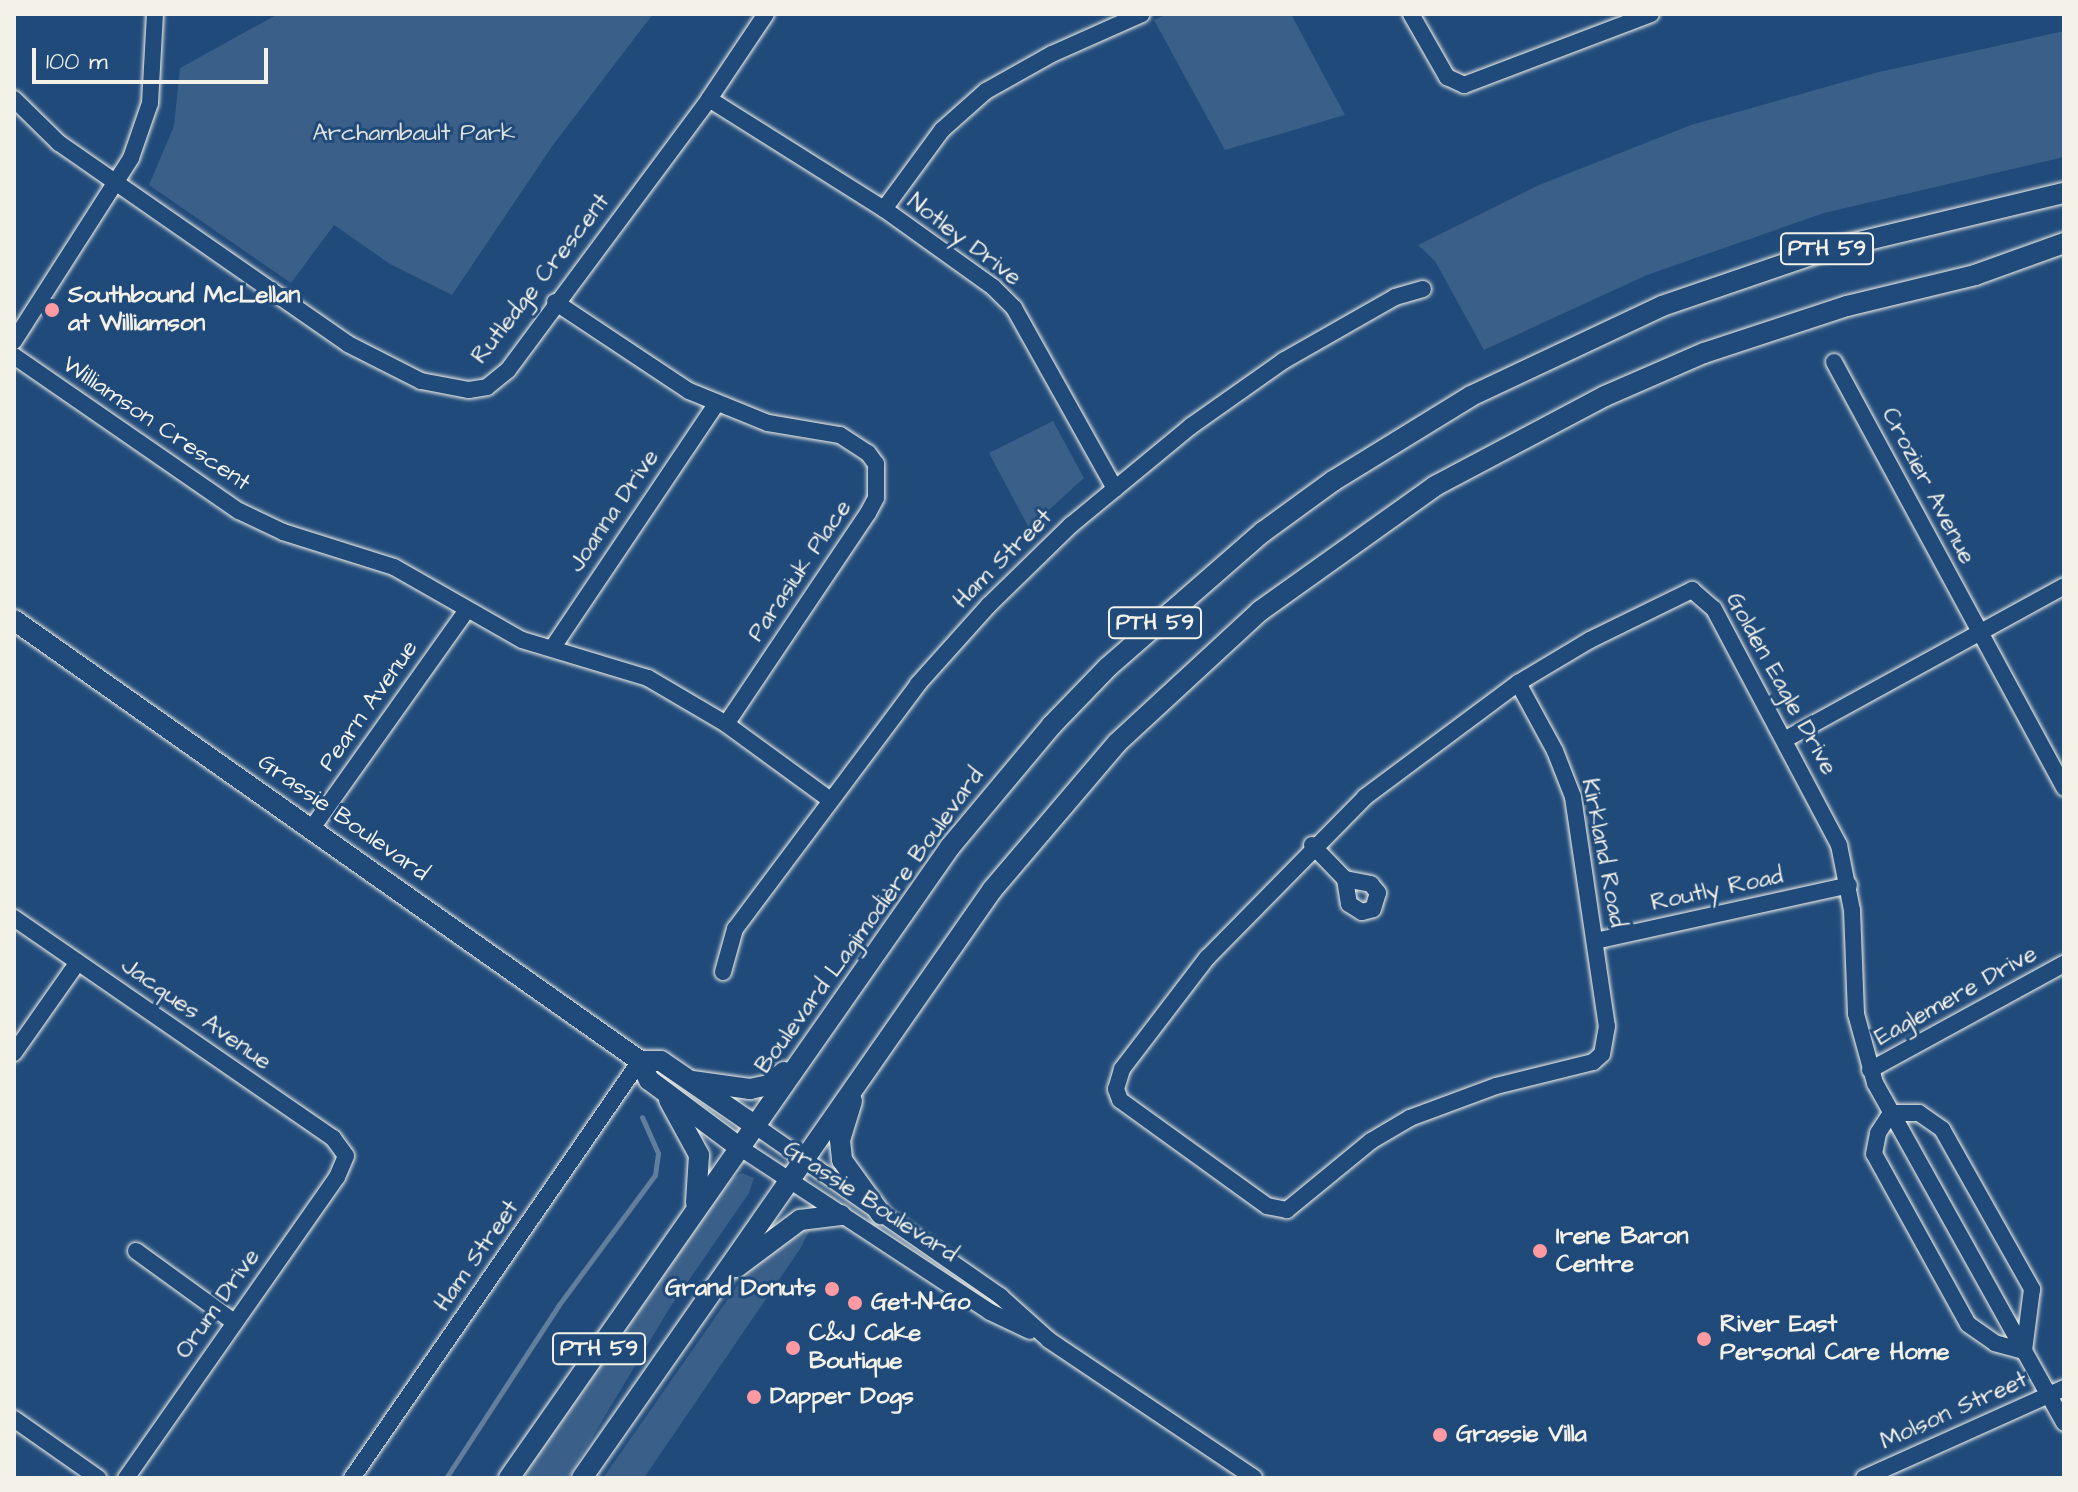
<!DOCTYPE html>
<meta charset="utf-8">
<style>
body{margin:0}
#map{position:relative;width:2078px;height:1492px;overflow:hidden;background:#1f4a7a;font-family:"Architects Daughter",sans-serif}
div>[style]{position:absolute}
.green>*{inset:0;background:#3a5f88}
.stream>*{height:5px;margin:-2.5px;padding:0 2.5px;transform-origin:2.5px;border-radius:2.5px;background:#627e9d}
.roads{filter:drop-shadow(0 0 2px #f4f1e8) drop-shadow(0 0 2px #f4f1e8)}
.minor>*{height:16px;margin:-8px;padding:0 8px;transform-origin:8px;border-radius:8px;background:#1f4a7a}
.major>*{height:20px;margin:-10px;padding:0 10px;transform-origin:10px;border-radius:10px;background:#1f4a7a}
.dots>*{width:22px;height:22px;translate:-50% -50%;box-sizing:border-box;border:4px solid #1f4a7a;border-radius:50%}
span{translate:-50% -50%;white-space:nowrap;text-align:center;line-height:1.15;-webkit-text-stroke:6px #1f4a7a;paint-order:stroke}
.shield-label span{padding:2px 6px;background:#1f4a7a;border:2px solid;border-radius:6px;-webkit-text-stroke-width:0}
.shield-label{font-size:22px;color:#f4f1e8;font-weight:700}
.park-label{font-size:24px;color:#e1e2de}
.street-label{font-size:24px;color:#f4f1e8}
.poi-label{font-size:24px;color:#f4f1e8;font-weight:700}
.left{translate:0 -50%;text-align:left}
.right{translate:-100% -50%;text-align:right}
.frame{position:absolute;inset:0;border:16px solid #f4f1e8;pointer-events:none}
.scale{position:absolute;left:32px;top:48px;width:236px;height:36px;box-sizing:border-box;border:4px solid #f4f1e8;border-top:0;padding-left:10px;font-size:24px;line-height:28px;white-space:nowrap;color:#f4f1e8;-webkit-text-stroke:6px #1f4a7a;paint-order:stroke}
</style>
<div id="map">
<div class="green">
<div style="clip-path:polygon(278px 14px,653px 14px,553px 145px,452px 295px,390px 264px,334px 225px,291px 283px,149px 185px,174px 126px,180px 68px)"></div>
<div style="clip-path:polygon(1167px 14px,1291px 14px,1345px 115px,1225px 150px,1154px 20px)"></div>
<div style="clip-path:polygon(2064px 31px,2064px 157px,1824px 213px,1647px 275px,1484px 350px,1435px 261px,1418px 245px,1539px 185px,1691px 125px,1879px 72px)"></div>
<div style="clip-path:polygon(1053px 421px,1084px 478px,1029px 528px,989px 453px)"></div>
<div style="clip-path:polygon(742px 1173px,754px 1178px,749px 1193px,669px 1309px,568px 1478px,521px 1478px,726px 1182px)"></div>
<div style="clip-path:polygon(808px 1225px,810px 1230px,800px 1249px,644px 1478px,603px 1478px,751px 1266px)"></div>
</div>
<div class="stream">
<div style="left:446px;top:1478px;width:205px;rotate:-56.9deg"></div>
<div style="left:558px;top:1306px;width:163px;rotate:-53.5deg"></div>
<div style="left:655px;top:1175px;width:22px;rotate:-82deg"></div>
<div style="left:658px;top:1153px;width:39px;rotate:-114deg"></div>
</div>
<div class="roads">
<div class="minor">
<div style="left:1411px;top:14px;width:73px;rotate:60.3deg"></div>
<div style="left:1447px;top:77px;width:19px;rotate:25deg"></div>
<div style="left:1464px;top:85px;width:200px;rotate:-20.8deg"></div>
<div style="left:14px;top:99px;width:63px;rotate:44.4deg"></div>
<div style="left:59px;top:143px;width:352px;rotate:34.8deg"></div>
<div style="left:348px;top:344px;width:82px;rotate:26.9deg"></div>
<div style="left:421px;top:381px;width:49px;rotate:10.6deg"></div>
<div style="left:469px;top:390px;width:18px;rotate:-9deg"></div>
<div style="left:487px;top:387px;width:27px;rotate:-39deg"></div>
<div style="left:508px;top:370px;width:337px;rotate:-53.4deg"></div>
<div style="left:709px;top:99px;width:102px;rotate:-56.2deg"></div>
<div style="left:709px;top:99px;width:207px;rotate:32.2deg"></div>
<div style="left:884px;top:209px;width:134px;rotate:35.6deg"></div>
<div style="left:993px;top:287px;width:30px;rotate:45deg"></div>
<div style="left:1014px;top:308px;width:207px;rotate:60.8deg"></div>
<div style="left:884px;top:209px;width:98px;rotate:-53.7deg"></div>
<div style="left:942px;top:130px;width:59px;rotate:-41.6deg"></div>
<div style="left:986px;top:91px;width:76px;rotate:-29.3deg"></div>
<div style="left:1052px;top:54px;width:98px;rotate:-24deg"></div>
<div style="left:555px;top:302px;width:161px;rotate:33.6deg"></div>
<div style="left:689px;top:391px;width:85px;rotate:22.1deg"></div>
<div style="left:768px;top:423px;width:73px;rotate:9.5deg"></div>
<div style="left:840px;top:435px;width:33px;rotate:33deg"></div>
<div style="left:868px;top:453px;width:14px;rotate:54deg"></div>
<div style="left:876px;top:464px;width:34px;rotate:90deg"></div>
<div style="left:876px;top:498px;width:17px;rotate:118deg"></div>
<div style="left:868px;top:513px;width:254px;rotate:123.9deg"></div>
<div style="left:14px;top:341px;width:217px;rotate:-57.4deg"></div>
<div style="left:131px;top:158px;width:58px;rotate:-70.9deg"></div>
<div style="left:150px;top:103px;width:89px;rotate:-86.8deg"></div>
<div style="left:14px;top:356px;width:273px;rotate:34.6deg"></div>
<div style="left:239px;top:511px;width:49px;rotate:25.5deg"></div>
<div style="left:283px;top:532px;width:116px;rotate:17.5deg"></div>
<div style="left:394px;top:567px;width:147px;rotate:29.7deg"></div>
<div style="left:522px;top:640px;width:132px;rotate:16.8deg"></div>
<div style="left:648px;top:678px;width:91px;rotate:30.5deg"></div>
<div style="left:726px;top:724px;width:127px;rotate:36.1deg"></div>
<div style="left:1834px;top:362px;width:484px;rotate:61.6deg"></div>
<div style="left:553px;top:647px;width:293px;rotate:-56.1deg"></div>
<div style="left:1518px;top:683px;width:77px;rotate:61.4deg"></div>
<div style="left:1555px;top:751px;width:49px;rotate:68.6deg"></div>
<div style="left:1573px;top:797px;width:232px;rotate:81.6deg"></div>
<div style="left:1607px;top:1026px;width:28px;rotate:100deg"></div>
<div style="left:1602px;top:1054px;width:12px;rotate:138deg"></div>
<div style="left:1593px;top:1062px;width:100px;rotate:166.1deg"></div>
<div style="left:1496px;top:1086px;width:92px;rotate:159.6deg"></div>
<div style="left:1410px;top:1118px;width:45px;rotate:149.5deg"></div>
<div style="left:1371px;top:1141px;width:109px;rotate:140.6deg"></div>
<div style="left:1287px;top:1210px;width:20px;rotate:-169deg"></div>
<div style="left:1267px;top:1206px;width:181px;rotate:-144.2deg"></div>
<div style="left:1120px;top:1100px;width:12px;rotate:-110deg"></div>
<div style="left:1116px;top:1089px;width:21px;rotate:-73deg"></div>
<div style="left:1122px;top:1069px;width:140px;rotate:-52.6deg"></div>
<div style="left:1207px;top:958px;width:226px;rotate:-45.5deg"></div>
<div style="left:1365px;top:797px;width:191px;rotate:-36.7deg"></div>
<div style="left:1518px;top:683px;width:84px;rotate:-30.8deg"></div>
<div style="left:1590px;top:640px;width:114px;rotate:-26.1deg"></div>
<div style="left:1692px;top:590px;width:29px;rotate:41deg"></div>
<div style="left:1714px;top:609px;width:267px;rotate:62.1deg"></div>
<div style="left:1839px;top:845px;width:66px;rotate:78.7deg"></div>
<div style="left:1852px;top:910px;width:104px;rotate:87.8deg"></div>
<div style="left:1856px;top:1014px;width:72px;rotate:74.6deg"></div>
<div style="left:1875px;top:1083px;width:389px;rotate:60.9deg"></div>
<div style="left:1786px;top:739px;width:317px;rotate:-28.8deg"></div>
<div style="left:312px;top:828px;width:266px;rotate:-54.6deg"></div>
<div style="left:1312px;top:845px;width:47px;rotate:45.9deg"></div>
<div style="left:1345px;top:879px;width:25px;rotate:81deg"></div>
<div style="left:1349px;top:904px;width:15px;rotate:32deg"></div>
<div style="left:1362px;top:912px;width:11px;rotate:-15deg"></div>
<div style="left:1373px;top:909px;width:17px;rotate:-73deg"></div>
<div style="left:1378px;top:893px;width:11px;rotate:-128deg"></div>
<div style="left:1371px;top:884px;width:26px;rotate:-169deg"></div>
<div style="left:14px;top:918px;width:388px;rotate:34.6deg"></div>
<div style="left:333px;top:1138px;width:22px;rotate:54deg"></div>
<div style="left:346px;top:1156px;width:23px;rotate:113deg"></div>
<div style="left:337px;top:1177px;width:368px;rotate:125deg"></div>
<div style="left:1595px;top:941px;width:260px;rotate:-12.4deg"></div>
<div style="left:723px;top:972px;width:45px;rotate:-74.4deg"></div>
<div style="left:735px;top:929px;width:306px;rotate:-53.2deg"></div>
<div style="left:918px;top:684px;width:106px;rotate:-48.1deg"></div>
<div style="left:989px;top:605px;width:115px;rotate:-44.3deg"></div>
<div style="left:1071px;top:525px;width:156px;rotate:-39.5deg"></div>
<div style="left:1191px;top:426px;width:113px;rotate:-35.2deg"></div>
<div style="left:1283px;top:361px;width:129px;rotate:-29.7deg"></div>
<div style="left:1395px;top:297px;width:29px;rotate:-16deg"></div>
<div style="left:14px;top:1053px;width:111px;rotate:-54.9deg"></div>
<div style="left:1870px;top:1070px;width:221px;rotate:-28.7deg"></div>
<div style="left:1891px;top:1113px;width:28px"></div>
<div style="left:1919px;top:1113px;width:28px;rotate:35deg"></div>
<div style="left:1942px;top:1129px;width:184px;rotate:60.6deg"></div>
<div style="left:2032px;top:1289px;width:63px;rotate:97.4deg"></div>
<div style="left:2024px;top:1351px;width:30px;rotate:-165deg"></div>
<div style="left:1995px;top:1343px;width:33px;rotate:-145deg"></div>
<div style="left:1968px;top:1324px;width:194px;rotate:-118.9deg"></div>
<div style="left:1874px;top:1154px;width:21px;rotate:-79deg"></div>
<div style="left:1878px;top:1133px;width:24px;rotate:-57deg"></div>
<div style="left:754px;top:1125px;width:300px;rotate:34.8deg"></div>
<div style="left:1000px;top:1296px;width:66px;rotate:41.9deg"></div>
<div style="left:1049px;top:1340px;width:247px;rotate:33.9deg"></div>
<div style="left:739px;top:1147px;width:300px;rotate:33.3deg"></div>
<div style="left:990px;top:1312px;width:44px;rotate:25.4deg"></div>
<div style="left:136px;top:1251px;width:121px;rotate:35.9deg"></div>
<div style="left:14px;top:1419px;width:103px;rotate:35.1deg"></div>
<div style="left:352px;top:1478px;width:507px;rotate:-55.37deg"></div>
<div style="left:1864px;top:1478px;width:219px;rotate:-24.2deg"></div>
</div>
<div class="major">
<div style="left:14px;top:620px;width:766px;rotate:35.16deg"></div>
<div style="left:640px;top:1061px;width:21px;rotate:65deg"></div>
<div style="left:649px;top:1080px;width:112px;rotate:36.7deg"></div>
<div style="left:640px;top:1061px;width:21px"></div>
<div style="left:661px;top:1061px;width:113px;rotate:34.5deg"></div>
<div style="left:692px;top:1081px;width:59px;rotate:7.9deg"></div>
<div style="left:750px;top:1089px;width:19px;rotate:-12deg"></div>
<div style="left:769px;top:1085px;width:20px;rotate:-41deg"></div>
<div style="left:669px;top:1100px;width:63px;rotate:61.4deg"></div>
<div style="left:699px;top:1155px;width:48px;rotate:93.6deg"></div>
<div style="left:852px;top:1101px;width:41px;rotate:107.1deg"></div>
<div style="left:840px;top:1140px;width:20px;rotate:84deg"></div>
<div style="left:842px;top:1160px;width:67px;rotate:54.2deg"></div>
<div style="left:737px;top:1267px;width:79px;rotate:-36.7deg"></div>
<div style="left:800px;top:1220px;width:41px;rotate:-7deg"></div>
<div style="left:509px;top:1478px;width:770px;rotate:-55.05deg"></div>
<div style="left:950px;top:847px;width:158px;rotate:-50.1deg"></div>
<div style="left:1051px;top:726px;width:82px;rotate:-46deg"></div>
<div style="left:1108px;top:667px;width:206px;rotate:-41.1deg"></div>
<div style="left:1263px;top:532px;width:87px;rotate:-36.1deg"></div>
<div style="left:1333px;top:481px;width:162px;rotate:-31.6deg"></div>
<div style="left:1471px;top:396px;width:211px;rotate:-25.2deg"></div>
<div style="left:1662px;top:306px;width:173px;rotate:-18.9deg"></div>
<div style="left:1826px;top:250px;width:245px;rotate:-13.5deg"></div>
<div style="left:582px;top:1478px;width:717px;rotate:-55.11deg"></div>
<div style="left:992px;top:890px;width:193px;rotate:-49.6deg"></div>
<div style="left:1117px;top:743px;width:195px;rotate:-42.7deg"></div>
<div style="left:1260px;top:611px;width:215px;rotate:-35.5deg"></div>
<div style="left:1435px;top:486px;width:192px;rotate:-27.9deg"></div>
<div style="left:1605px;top:396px;width:108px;rotate:-23.5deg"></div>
<div style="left:1704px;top:353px;width:151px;rotate:-18.2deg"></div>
<div style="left:1847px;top:306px;width:132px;rotate:-13.6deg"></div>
<div style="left:1975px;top:275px;width:95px;rotate:-19.8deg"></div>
</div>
</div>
<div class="dots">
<div style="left:52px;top:310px;background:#ff9aa2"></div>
<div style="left:1540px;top:1251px;background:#ff9aa2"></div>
<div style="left:832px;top:1289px;background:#ff9aa2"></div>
<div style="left:855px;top:1303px;background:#ff9aa2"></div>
<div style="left:1704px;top:1339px;background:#ff9aa2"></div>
<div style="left:793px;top:1348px;background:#ff9aa2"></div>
<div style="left:754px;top:1397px;background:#ff9aa2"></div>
<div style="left:1440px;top:1435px;background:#ff9aa2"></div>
</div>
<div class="shield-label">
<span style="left:1827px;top:249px">PTH 59</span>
<span style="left:1155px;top:623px">PTH 59</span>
<span style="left:599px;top:1349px">PTH 59</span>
</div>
<div class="park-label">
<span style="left:414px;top:134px">Archambault Park</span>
</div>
<div class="street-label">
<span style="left:964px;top:240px;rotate:37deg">Notley Drive</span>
<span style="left:541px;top:279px;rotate:-52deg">Rutledge Crescent</span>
<span style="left:156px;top:424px;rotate:34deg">Williamson Crescent</span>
<span style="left:1928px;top:486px;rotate:62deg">Crozier Avenue</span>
<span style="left:614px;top:511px;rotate:-56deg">Joanna Drive</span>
<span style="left:1003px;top:559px;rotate:-45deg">Ham Street</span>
<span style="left:800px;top:571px;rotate:-56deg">Parasiuk Place</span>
<span style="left:1781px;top:684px;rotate:61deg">Golden Eagle Drive</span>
<span style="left:369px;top:706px;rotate:-55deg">Pearn Avenue</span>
<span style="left:343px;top:818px;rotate:35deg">Grassie Boulevard</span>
<span style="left:1603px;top:853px;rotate:79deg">Kirkland Road</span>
<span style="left:1717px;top:890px;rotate:-12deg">Routly Road</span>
<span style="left:870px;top:921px;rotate:-54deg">Boulevard Lagimodière Boulevard</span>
<span style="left:1956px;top:996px;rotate:-29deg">Eaglemere Drive</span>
<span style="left:196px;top:1014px;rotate:35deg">Jacques Avenue</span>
<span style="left:870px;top:1202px;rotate:33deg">Grassie Boulevard</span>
<span style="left:477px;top:1256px;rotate:-55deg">Ham Street</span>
<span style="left:218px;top:1304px;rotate:-55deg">Orum Drive</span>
<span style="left:1954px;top:1411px;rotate:-24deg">Molson Street</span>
</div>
<div class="poi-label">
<span class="left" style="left:68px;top:310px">Southbound McLellan<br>at Williamson</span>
<span class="left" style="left:1556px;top:1251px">Irene Baron<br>Centre</span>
<span class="right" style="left:816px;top:1289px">Grand Donuts</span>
<span class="left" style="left:871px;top:1303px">Get-N-Go</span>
<span class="left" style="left:1720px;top:1339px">River East<br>Personal Care Home</span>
<span class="left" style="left:809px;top:1348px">C&amp;J Cake<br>Boutique</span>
<span class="left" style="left:770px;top:1397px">Dapper Dogs</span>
<span class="left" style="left:1456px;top:1435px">Grassie Villa</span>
</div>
<div class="frame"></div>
<div class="scale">100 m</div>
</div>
